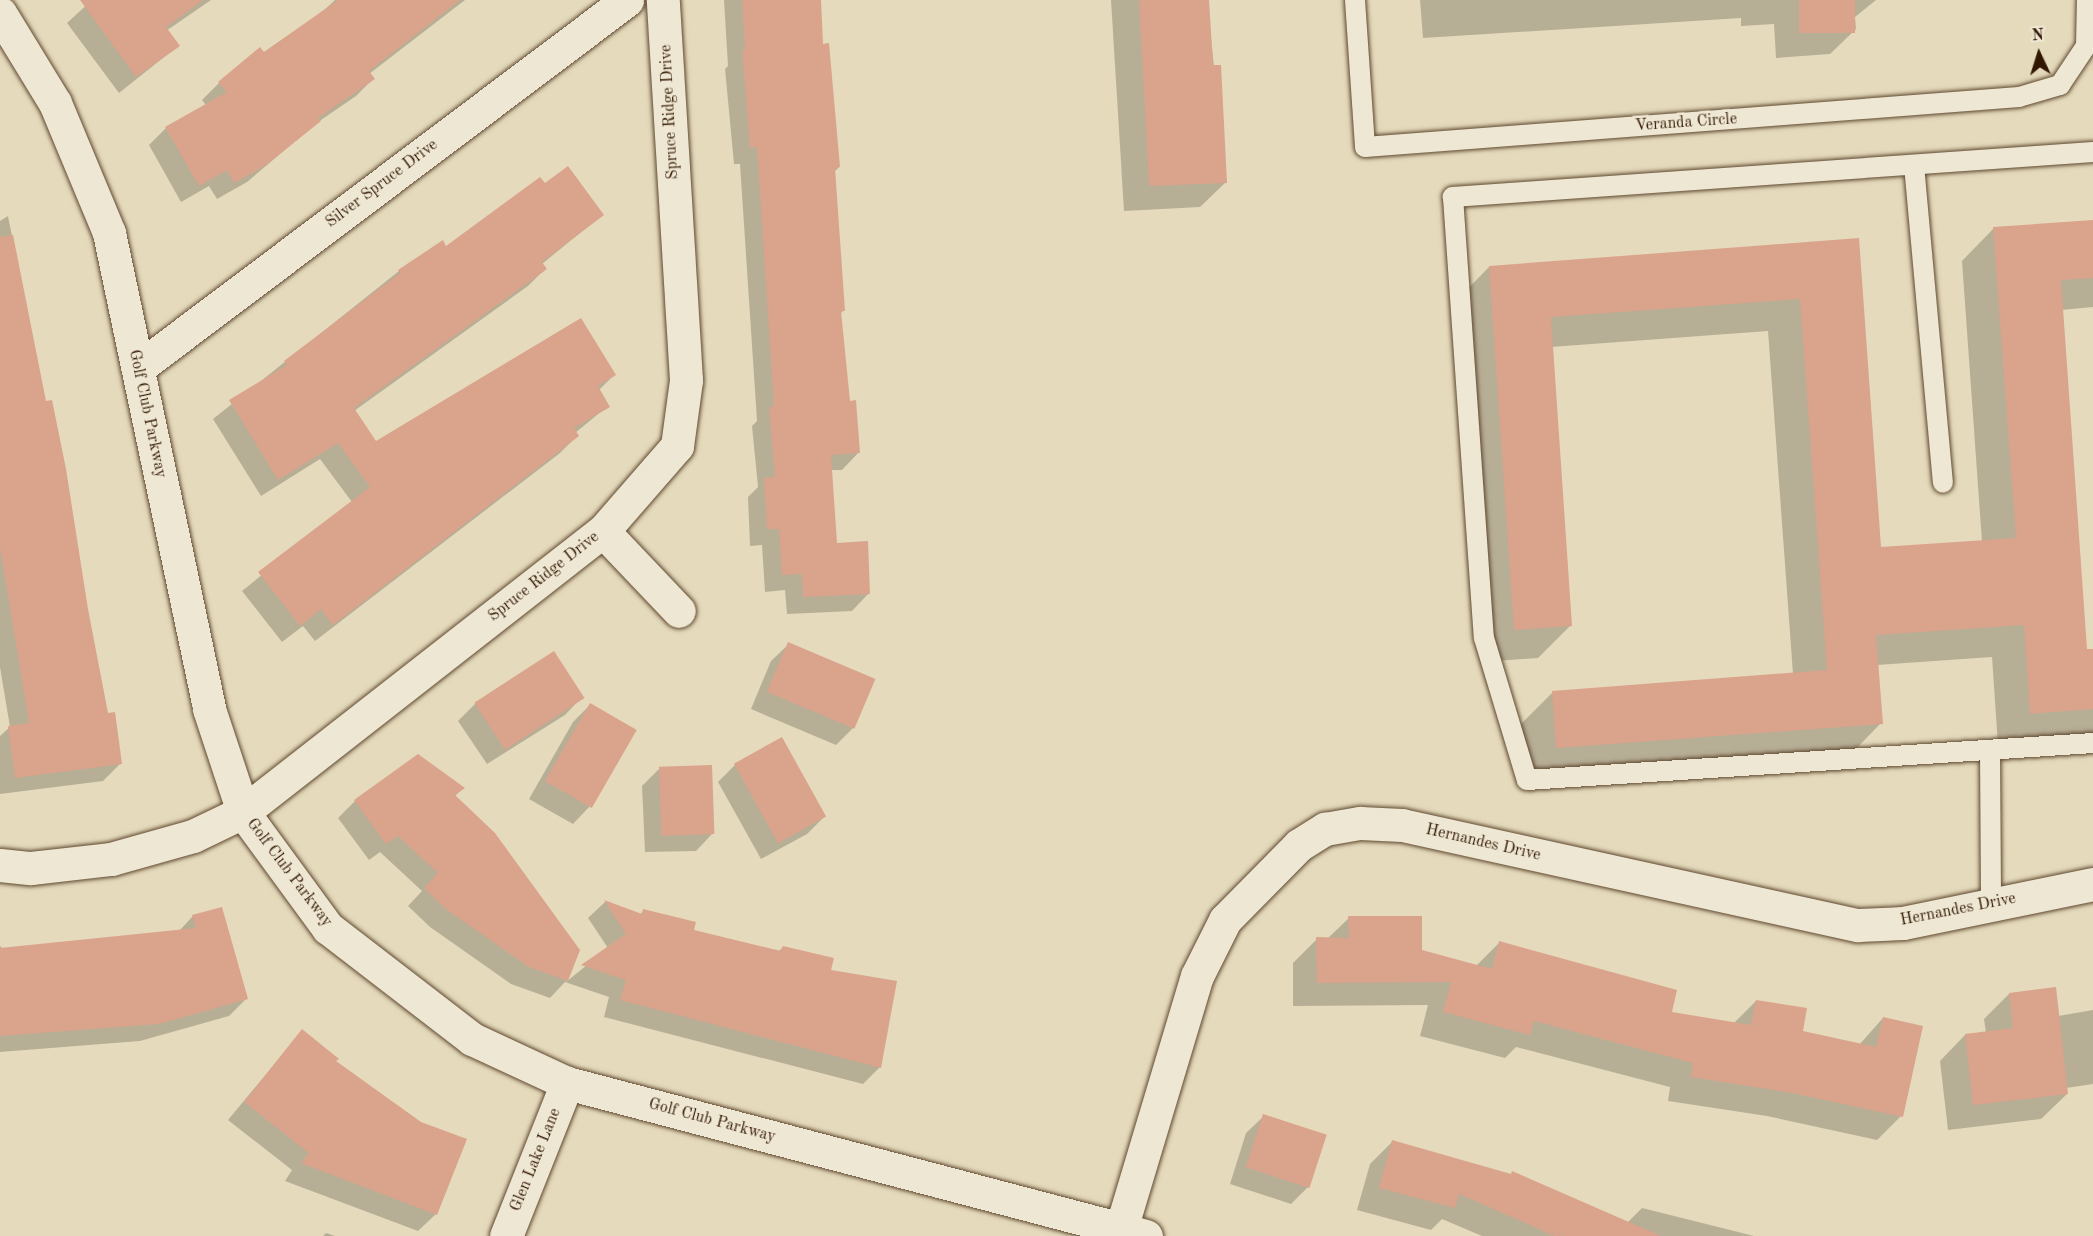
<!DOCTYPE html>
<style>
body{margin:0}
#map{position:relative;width:2093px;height:1236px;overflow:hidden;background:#e5dabc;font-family:"Old Standard TT",serif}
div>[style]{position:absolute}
.shadow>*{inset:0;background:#0003}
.building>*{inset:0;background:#daa38c;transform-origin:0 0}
.roads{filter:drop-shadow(0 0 2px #5f482f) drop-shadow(0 0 2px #5f482f)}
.lane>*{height:20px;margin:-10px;padding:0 10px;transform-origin:10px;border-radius:10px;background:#eee7d3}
.street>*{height:33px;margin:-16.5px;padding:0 16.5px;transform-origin:16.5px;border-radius:16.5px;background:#eee7d3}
.secondary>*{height:33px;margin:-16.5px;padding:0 16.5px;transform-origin:16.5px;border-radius:16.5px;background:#eee7d3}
span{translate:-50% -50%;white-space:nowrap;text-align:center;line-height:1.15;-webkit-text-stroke:5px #eee7d3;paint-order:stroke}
.street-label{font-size:16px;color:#321700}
.north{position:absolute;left:2009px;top:24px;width:60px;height:60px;-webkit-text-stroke:4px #eee7d3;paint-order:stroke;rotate:356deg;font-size:16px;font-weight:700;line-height:24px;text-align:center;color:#321700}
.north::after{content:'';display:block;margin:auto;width:21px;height:27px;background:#321700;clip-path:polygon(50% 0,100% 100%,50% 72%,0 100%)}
</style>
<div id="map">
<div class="shadow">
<div style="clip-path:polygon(92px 0,211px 0,166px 31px,178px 46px,119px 93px,67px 23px)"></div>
<div style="clip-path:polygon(335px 0,465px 0,369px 74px,373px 79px,356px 96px,318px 122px,247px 182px,217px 199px,209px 186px,181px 202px,149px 145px,166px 128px,206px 105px,202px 100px,219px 83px,321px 13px)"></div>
<div style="clip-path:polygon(724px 0,819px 0,821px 45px,839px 167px,834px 172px,844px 310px,840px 314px,849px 403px,859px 452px,842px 470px,831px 470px,835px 545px,869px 593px,852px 611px,787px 614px,785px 590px,765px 592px,762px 545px,750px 546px,748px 497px,758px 487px,752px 426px,757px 421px,740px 164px,734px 164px,725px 69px,728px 66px)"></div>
<div style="clip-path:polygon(1111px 0,1207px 0,1226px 182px,1200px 207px,1124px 211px)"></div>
<div style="clip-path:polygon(1420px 0,1876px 0,1855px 17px,1856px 29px,1830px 54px,1776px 58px,1774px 24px,1741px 26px,1741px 18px,1423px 38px)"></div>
<div style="clip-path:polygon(544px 185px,602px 215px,542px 264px,545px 269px,528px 286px,354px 411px,375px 443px,614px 375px,599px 390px,608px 406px,575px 433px,577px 436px,560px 453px,315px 641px,303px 626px,282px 642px,242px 591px,352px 502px,320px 459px,261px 496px,213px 419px,399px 271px,446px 248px)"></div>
<div style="clip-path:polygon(8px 216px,107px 714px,121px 763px,103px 781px,0 794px,0 736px,10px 727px,0 667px,0 221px)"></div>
<div style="clip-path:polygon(2093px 221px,2093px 307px,2061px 310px,2086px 651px,2093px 650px,2093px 738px,1998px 745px,1992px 657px,1877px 665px,1881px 723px,1849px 756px,1524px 780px,1521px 724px,1553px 692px,1793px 674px,1768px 331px,1551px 347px,1571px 625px,1538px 658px,1482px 662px,1457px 300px,1489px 267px,1857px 240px,1880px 549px,1982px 542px,1962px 261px,1994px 228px)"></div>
<div style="clip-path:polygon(789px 644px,853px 728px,836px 745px,751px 709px,771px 661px)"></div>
<div style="clip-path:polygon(582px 697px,565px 715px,487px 764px,458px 721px,475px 704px)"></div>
<div style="clip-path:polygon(590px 705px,634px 730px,590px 806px,573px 824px,529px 799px,573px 722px)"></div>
<div style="clip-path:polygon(735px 765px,824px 817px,807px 834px,761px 859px,718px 782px)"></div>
<div style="clip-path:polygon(659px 769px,713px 833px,696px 851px,645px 852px,642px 786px)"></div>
<div style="clip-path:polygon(463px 788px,454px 797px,578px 950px,566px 982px,608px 948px,588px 918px,605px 902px,640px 915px,643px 911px,693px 931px,778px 952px,783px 947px,829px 971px,880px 1067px,863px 1084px,604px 1017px,609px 997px,565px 982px,550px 998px,511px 984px,430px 927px,408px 906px,422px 891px,380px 852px,369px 860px,338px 818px,355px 801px)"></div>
<div style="clip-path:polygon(193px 916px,246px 999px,229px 1016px,140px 1041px,0 1052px,0 946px,3px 949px,179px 931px)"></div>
<div style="clip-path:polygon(1349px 918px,1421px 951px,1476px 966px,1499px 943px,1670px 1013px,1733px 1024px,1756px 1001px,1801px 1032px,1859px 1045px,1883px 1018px,1901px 1116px,1877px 1140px,1767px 1116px,1668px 1101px,1670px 1087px,1516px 1047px,1505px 1058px,1420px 1036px,1428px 1005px,1293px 1006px,1293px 963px,1317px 939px,1327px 939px)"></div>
<div style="clip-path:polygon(2009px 994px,2058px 1016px,2093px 1010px,2093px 1084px,2066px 1088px,2067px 1094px,2041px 1119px,1948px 1130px,1940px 1061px,1965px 1035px,1986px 1033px,1984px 1019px)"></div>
<div style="clip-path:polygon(302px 1031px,334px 1062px,436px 1214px,418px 1231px,285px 1181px,292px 1170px,228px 1120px)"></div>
<div style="clip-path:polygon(1264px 1116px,1308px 1187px,1291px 1204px,1230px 1184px,1246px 1133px)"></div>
<div style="clip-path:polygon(1392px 1142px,1627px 1223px,1642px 1208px,1754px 1236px,1482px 1236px,1442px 1219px,1431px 1230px,1357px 1210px,1370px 1164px)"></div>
<div style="clip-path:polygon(326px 1233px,335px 1236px,323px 1236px)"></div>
</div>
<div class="building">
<div style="clip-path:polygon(80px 0,203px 0,166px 27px,180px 46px,136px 77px)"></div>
<div style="clip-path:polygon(338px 0,460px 0,369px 71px,375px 79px,318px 118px,321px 121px,266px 165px,234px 183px,227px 170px,199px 186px,165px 127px,227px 92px,218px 82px,260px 47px,264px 52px)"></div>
<div style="clip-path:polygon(742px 0,821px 0,823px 44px,829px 43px,840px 167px,835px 168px,845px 311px,841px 311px,850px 401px,856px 400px,860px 453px,831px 455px,837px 543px,868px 541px,870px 594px,803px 597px,802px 574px,782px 575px,779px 529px,767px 529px,764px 478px,775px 477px,769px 407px,774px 407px,757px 147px,750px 148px,742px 50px,745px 50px)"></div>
<div style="clip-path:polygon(1139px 0,1209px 0,1213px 65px,1221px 65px,1227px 183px,1149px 186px)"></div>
<div style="left:1799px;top:0;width:56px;height:33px"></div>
<div style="clip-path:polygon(568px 166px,604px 215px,542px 262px,547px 269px,354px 408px,376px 441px,581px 318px,616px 375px,598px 386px,610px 407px,574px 428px,579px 436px,333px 625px,321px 609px,300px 626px,258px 572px,370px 487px,338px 443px,278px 480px,229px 400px,287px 365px,284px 361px,400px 273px,398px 270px,443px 240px,446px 246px,540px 177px,545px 183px)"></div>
<div style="clip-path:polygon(2093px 220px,2093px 278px,2061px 280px,2087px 649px,2093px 649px,2093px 709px,2030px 714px,2024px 625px,1876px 635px,1883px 724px,1556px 748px,1552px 691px,1827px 670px,1800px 299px,1551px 317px,1572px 626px,1514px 630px,1489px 266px,1859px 238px,1881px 547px,2016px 538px,1993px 227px)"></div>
<div style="clip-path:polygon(13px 235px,46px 401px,52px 400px,66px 469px,88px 609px,108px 713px,115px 712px,122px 764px,15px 778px,8px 726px,29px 723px,0 547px,0 237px)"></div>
<div style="left:788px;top:642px;width:95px;height:54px;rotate:23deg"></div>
<div style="left:554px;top:651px;width:56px;height:95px;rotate:57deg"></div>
<div style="left:590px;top:703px;width:54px;height:90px;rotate:30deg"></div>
<div style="left:782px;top:737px;width:91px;height:55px;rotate:61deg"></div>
<div style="clip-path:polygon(418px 754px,465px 788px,455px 795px,495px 833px,580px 950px,568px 981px,529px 967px,447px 910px,424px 888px,438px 873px,398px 836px,386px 844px,354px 800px)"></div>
<div style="left:712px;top:765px;width:69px;height:53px;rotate:88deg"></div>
<div style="clip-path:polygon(604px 900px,642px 914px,643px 909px,696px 922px,694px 930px,781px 951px,783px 946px,834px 958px,831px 970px,897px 981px,881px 1068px,620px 1000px,626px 980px,581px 965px,626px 934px)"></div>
<div style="clip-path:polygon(222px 907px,248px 999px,159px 1024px,0 1036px,0 948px,196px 928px,192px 915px)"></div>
<div style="clip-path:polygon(1348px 916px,1422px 916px,1422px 950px,1492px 969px,1499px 941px,1677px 990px,1672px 1012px,1751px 1025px,1756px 1000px,1807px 1008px,1803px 1031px,1876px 1047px,1883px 1017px,1923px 1026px,1903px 1117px,1792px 1093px,1691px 1077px,1693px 1063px,1534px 1021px,1530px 1035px,1443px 1012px,1451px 982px,1317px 983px,1316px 937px,1349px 938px)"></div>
<div style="clip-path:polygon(2056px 987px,2068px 1094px,1973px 1105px,1965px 1034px,2013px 1028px,2009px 993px)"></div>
<div style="clip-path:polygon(302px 1029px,339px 1059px,336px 1061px,421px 1122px,467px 1139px,437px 1215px,301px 1163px,309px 1153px,244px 1102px)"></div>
<div style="left:1263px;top:1114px;width:67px;height:56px;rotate:18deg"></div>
<div style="clip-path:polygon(1392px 1140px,1511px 1174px,1512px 1171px,1661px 1236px,1555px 1236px,1459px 1194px,1455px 1208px,1379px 1188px)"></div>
</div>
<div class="roads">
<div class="lane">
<div style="left:1355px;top:0;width:147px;rotate:86.1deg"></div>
<div style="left:1365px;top:147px;width:656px;rotate:-4.37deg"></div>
<div style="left:2019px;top:97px;width:43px;rotate:-16.3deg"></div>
<div style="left:2060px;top:85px;width:47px;rotate:-56.3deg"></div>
<div style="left:2086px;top:46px;width:46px;rotate:-88.8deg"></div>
<div style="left:2093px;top:152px;width:642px;rotate:175.98deg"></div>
<div style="left:1453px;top:197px;width:442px;rotate:86deg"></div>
<div style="left:1484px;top:638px;width:148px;rotate:73.2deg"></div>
<div style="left:1527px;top:780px;width:567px;rotate:-3.74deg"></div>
<div style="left:1914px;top:165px;width:319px;rotate:84.8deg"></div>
<div style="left:1990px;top:752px;width:152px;rotate:89.6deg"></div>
</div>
<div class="street">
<div style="left:138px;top:368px;width:612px;rotate:-36.96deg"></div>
<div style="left:603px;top:531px;width:110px;rotate:46.5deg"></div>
<div style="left:0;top:865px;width:31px;rotate:6deg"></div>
<div style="left:31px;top:868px;width:81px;rotate:-6.4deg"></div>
<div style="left:111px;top:859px;width:85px;rotate:-15.7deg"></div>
<div style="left:193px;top:836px;width:55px;rotate:-25.6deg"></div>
<div style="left:243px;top:812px;width:457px;rotate:-38deg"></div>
<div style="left:603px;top:531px;width:113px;rotate:-49deg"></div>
<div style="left:677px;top:446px;width:67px;rotate:-82.2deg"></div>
<div style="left:686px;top:380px;width:381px;rotate:-93.5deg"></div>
<div style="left:506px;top:1236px;width:165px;rotate:-68.3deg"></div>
<div style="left:1119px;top:1236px;width:7px;rotate:-74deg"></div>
<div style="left:1121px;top:1229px;width:26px;rotate:16deg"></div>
</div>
<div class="secondary">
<div style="left:0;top:13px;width:105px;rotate:58.6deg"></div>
<div style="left:55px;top:103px;width:141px;rotate:67.4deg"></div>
<div style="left:109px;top:233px;width:486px;rotate:78.1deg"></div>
<div style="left:209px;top:709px;width:108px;rotate:71.7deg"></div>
<div style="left:243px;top:812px;width:144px;rotate:53.8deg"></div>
<div style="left:328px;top:928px;width:182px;rotate:37.6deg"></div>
<div style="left:472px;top:1039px;width:105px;rotate:24.9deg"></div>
<div style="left:567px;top:1083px;width:573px;rotate:14.76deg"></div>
<div style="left:1121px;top:1229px;width:264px;rotate:-73.3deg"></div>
<div style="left:1197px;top:976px;width:63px;rotate:-63.4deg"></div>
<div style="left:1225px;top:920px;width:105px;rotate:-45.4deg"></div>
<div style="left:1299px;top:845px;width:31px;rotate:-32deg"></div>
<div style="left:1325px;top:829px;width:36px;rotate:-10deg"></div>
<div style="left:1360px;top:823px;width:42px;rotate:2.7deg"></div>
<div style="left:1402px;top:825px;width:467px;rotate:12.4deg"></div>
<div style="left:1858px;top:925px;width:45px;rotate:-2.5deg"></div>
<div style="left:1903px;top:923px;width:194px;rotate:-11.6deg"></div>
</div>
</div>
<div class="street-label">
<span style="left:670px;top:112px;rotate:-93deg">Spruce Ridge Drive</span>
<span style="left:1686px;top:123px;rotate:-4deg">Veranda Circle</span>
<span style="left:382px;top:184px;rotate:-37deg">Silver Spruce Drive</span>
<span style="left:147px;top:414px;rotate:78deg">Golf Club Parkway</span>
<span style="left:544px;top:577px;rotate:-38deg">Spruce Ridge Drive</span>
<span style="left:1483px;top:843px;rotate:13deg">Hernandes Drive</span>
<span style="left:289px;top:873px;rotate:53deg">Golf Club Parkway</span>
<span style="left:1958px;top:910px;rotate:-11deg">Hernandes Drive</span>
<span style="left:712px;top:1121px;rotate:15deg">Golf Club Parkway</span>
<span style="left:536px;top:1160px;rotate:-68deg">Glen Lake Lane</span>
</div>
<div class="north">N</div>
</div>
